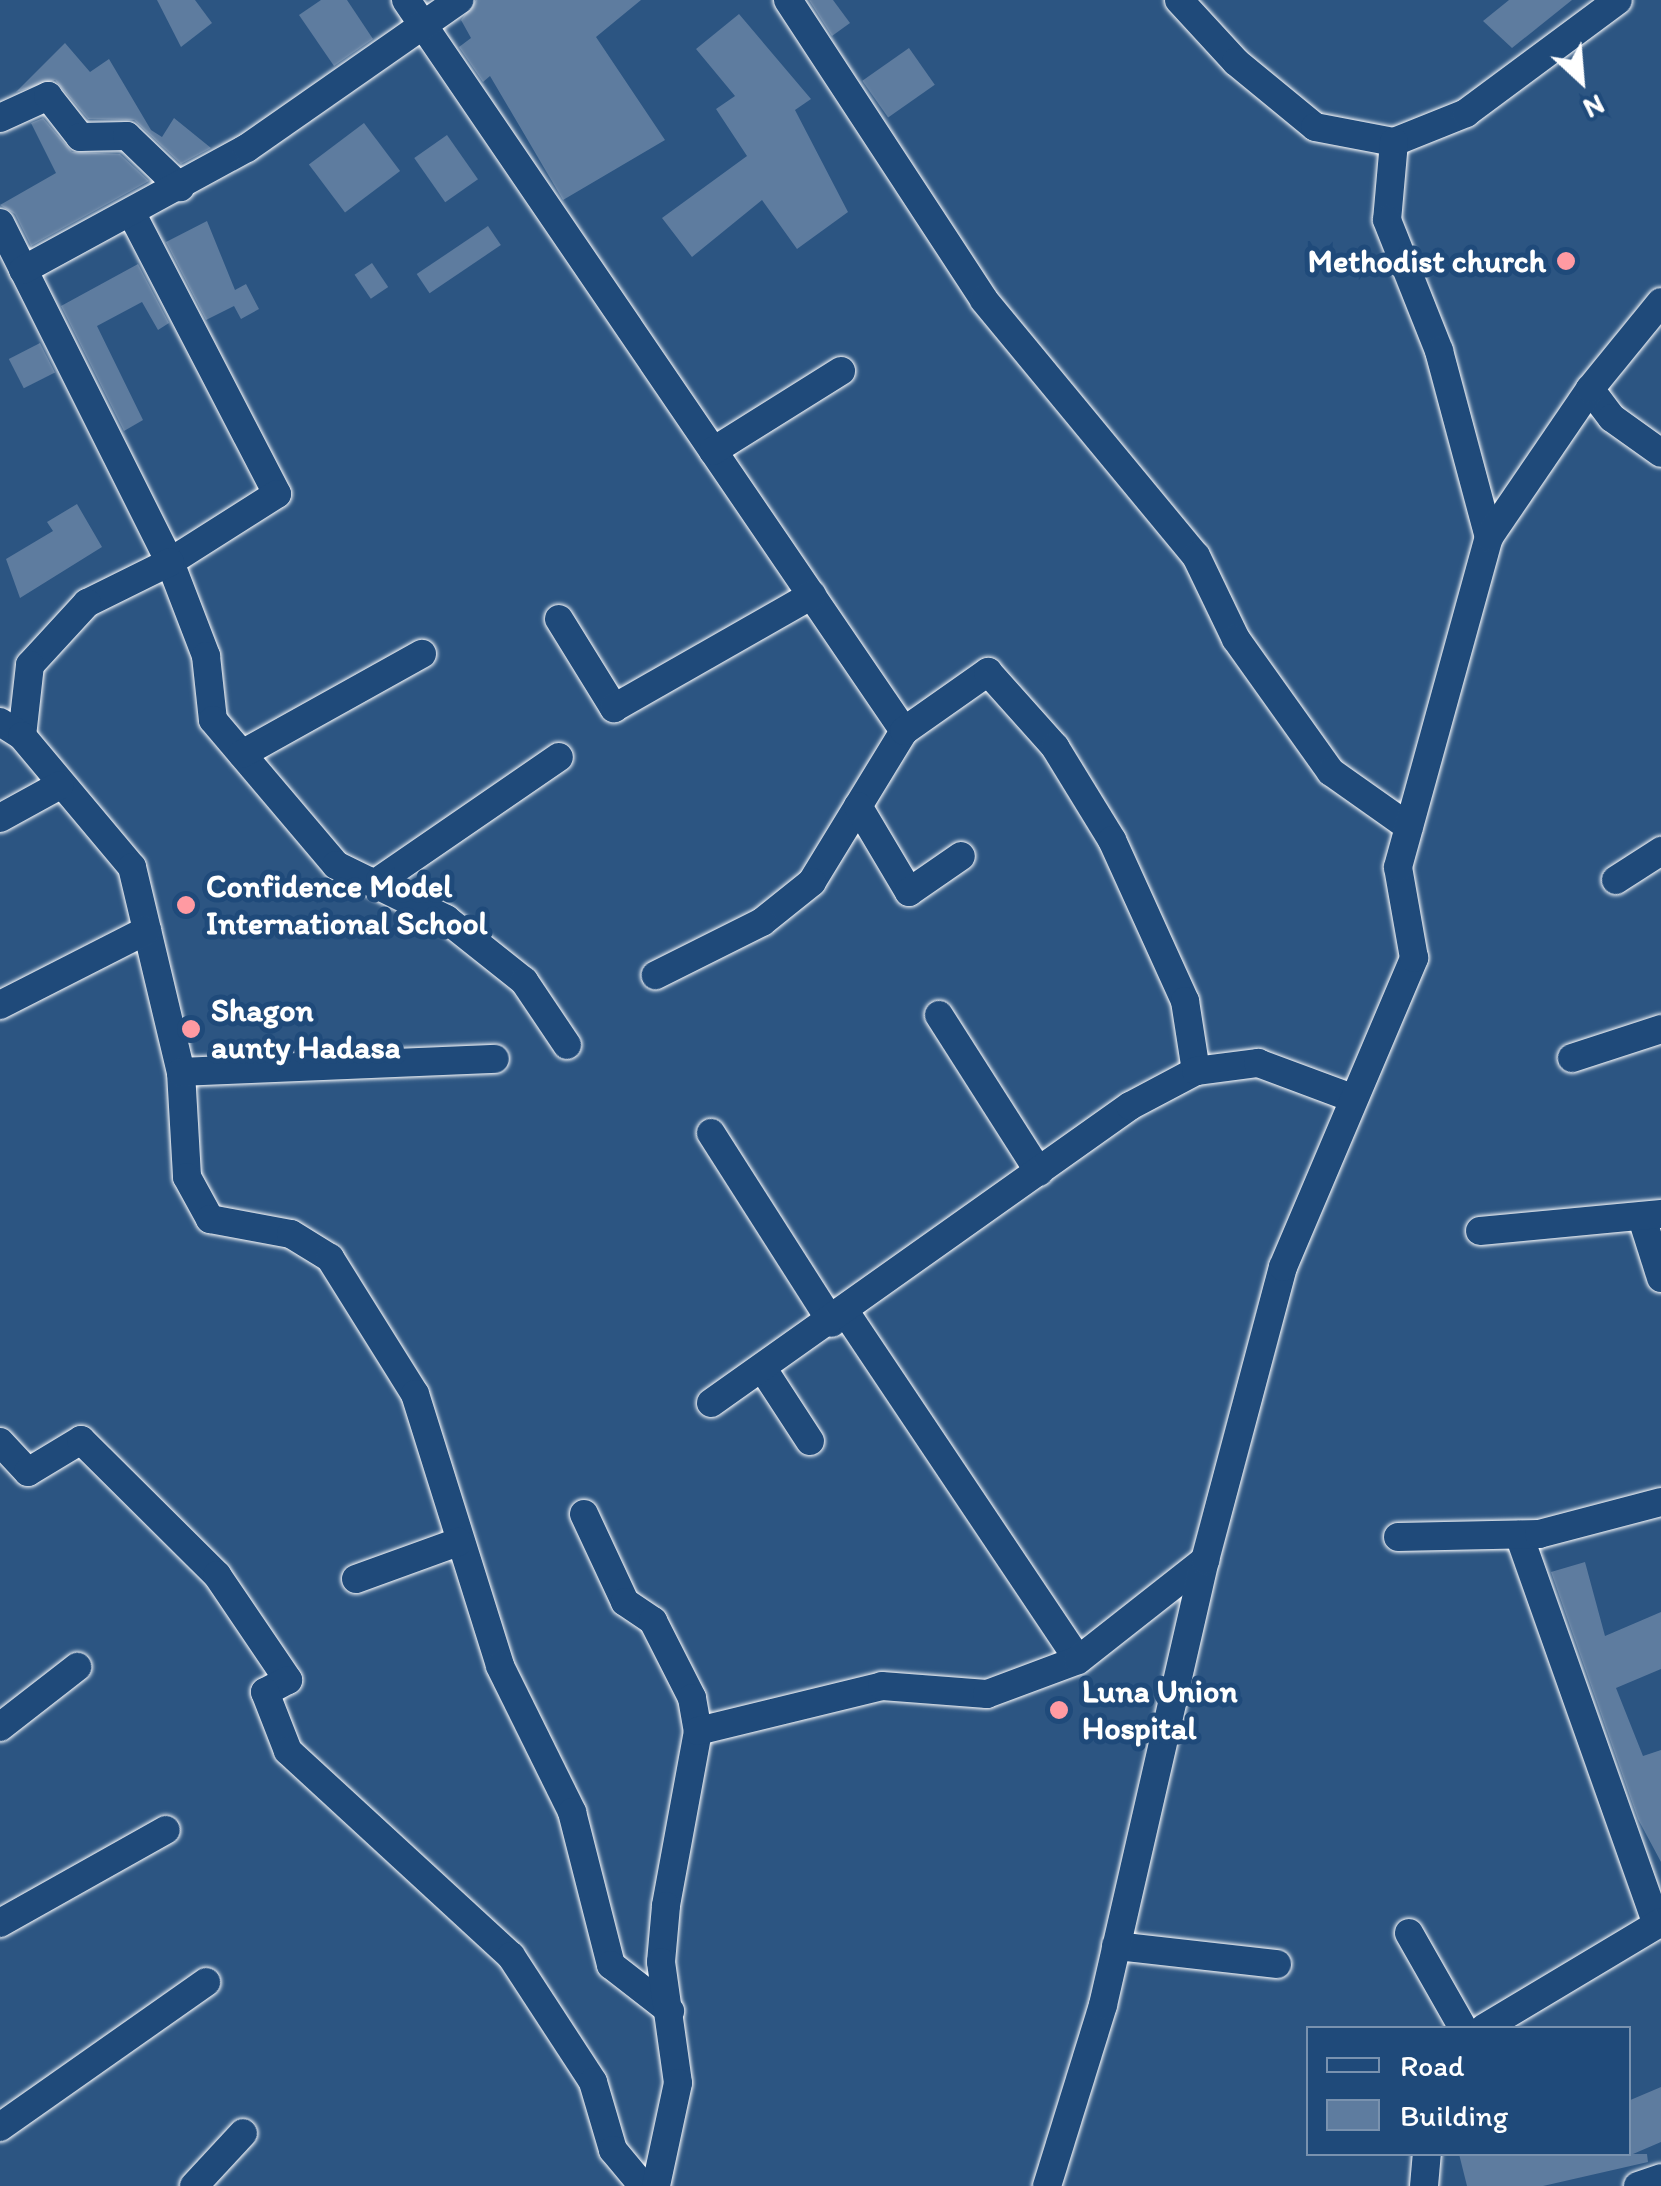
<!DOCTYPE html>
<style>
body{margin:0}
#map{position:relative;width:1661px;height:2186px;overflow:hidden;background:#2c5582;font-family:Itim,sans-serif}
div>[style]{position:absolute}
.building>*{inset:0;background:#5e7c9f;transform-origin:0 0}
.roads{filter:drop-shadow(0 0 2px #fff) drop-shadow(0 0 2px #fff)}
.street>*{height:28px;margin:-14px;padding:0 14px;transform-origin:14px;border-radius:14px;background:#1f4a7a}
.dots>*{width:28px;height:28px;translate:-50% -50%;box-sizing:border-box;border:5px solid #1f4a7a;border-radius:50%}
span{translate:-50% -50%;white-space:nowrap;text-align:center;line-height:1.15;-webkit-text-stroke:10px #1f4a7a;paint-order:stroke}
.poi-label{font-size:32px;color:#fff;font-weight:700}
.right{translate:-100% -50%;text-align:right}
.left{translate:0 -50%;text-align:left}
.legend{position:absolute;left:1306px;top:2026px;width:325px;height:130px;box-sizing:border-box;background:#1f4a7a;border:2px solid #7992af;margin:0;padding:12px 18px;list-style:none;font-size:30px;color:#fff}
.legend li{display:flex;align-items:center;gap:20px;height:50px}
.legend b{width:50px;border:2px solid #7992af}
.north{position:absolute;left:1531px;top:30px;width:100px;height:100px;-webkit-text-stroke:8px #1f4a7a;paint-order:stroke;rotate:154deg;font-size:28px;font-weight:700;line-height:40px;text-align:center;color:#fff}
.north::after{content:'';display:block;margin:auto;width:35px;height:45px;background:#fff;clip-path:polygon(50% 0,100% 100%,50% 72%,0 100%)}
</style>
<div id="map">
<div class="building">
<div style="clip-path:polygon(157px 0,195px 0,212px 23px,181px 47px)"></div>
<div style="clip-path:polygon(321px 0,347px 0,373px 39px,334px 66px,299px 15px)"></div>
<div style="clip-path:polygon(476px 0,641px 0,596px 37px,665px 140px,563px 200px,490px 76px,483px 82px,459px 47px,471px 38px,461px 20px)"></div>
<div style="clip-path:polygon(809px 0,833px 0,850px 23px,832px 36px)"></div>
<div style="clip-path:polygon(1509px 0,1572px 0,1512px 48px,1483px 21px)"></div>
<div style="clip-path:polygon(739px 14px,811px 99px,795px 110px,848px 212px,797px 249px,762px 200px,692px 257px,662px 218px,747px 156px,716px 109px,735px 96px,696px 49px)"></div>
<div style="clip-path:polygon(65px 43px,90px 72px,109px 59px,151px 130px,162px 137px,174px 118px,211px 148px,181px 164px,134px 120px,88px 119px,55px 80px,16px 92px)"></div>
<div style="left:909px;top:48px;width:45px;height:57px;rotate:55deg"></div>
<div style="clip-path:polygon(43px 118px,72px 152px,120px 154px,149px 181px,31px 246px,15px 214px,0 205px,56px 173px,31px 123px)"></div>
<div style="left:364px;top:123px;width:60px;height:69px;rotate:53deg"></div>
<div style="left:447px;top:135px;width:54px;height:40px;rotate:55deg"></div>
<div style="clip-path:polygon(207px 221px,235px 290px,246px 284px,259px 309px,241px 319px,234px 306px,206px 320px,166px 242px)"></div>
<div style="left:488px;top:226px;width:23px;height:86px;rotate:56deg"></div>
<div style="left:372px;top:263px;width:29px;height:21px;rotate:56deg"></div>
<div style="clip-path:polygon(138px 264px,169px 323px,158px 330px,142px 302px,97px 326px,143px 420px,124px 431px,61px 306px)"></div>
<div style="left:40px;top:343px;width:33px;height:35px;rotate:63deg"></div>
<div style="clip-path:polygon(77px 504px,102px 547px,20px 598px,6px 559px,53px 531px,47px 522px)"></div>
<div style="clip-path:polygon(1585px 1562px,1605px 1636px,1661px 1612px,1661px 1669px,1616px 1688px,1643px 1756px,1661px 1750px,1661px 1862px,1638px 1819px,1551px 1572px)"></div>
<div style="clip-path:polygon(1661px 2087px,1661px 2142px,1633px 2154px,1647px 2154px,1648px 2162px,1543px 2186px,1467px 2186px,1459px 2154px,1628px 2154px,1628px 2101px)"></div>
</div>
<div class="roads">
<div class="street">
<div style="left:406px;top:0;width:885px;rotate:55.74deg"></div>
<div style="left:904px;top:731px;width:177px;rotate:121.4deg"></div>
<div style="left:812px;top:882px;width:64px;rotate:141.3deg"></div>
<div style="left:762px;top:922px;width:119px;rotate:153.4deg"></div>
<div style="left:788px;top:0;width:358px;rotate:56.8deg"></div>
<div style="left:984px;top:300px;width:332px;rotate:50.4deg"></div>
<div style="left:1196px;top:556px;width:92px;rotate:64.3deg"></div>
<div style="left:1236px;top:639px;width:163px;rotate:54.5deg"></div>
<div style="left:1331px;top:772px;width:95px;rotate:35.2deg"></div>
<div style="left:1179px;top:0;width:84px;rotate:47.4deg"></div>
<div style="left:1236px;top:62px;width:102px;rotate:39.4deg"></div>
<div style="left:1315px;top:127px;width:80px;rotate:10.8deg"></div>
<div style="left:1394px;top:142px;width:78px;rotate:-21.9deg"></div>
<div style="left:1466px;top:113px;width:189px;rotate:-36.6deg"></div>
<div style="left:0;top:118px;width:53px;rotate:-24.6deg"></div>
<div style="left:48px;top:96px;width:52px;rotate:52deg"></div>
<div style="left:80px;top:137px;width:47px;rotate:-1.2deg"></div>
<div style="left:127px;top:136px;width:74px;rotate:43.9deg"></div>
<div style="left:1394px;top:142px;width:78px;rotate:95.1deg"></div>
<div style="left:1387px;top:220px;width:141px;rotate:68.3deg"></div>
<div style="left:1439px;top:351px;width:193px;rotate:75deg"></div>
<div style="left:133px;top:216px;width:313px;rotate:62.6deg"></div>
<div style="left:277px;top:494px;width:127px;rotate:147.6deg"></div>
<div style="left:170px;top:562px;width:101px;rotate:69deg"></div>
<div style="left:206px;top:656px;width:64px;rotate:83.8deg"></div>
<div style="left:213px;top:720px;width:190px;rotate:49.7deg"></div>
<div style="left:336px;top:865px;width:123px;rotate:26.1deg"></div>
<div style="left:446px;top:919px;width:100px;rotate:38.5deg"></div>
<div style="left:524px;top:981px;width:77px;rotate:56.1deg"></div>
<div style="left:0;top:223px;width:379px;rotate:63.4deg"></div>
<div style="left:170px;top:562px;width:93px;rotate:153.7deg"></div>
<div style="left:87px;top:603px;width:84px;rotate:132.6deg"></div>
<div style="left:30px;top:665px;width:71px;rotate:96.4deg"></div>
<div style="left:23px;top:270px;width:255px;rotate:-28.6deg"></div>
<div style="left:247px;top:148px;width:259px;rotate:-34.9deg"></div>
<div style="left:1590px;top:389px;width:36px;rotate:53deg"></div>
<div style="left:1612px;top:418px;width:60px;rotate:35.5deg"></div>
<div style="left:713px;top:451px;width:151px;rotate:-32deg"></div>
<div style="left:559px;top:619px;width:105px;rotate:58.3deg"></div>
<div style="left:614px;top:708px;width:228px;rotate:-29.7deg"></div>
<div style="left:0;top:722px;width:26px;rotate:32deg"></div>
<div style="left:22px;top:736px;width:171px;rotate:50deg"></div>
<div style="left:132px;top:867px;width:211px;rotate:76.6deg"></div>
<div style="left:181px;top:1072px;width:105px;rotate:86.7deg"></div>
<div style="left:187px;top:1177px;width:48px;rotate:61.3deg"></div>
<div style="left:210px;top:1219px;width:82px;rotate:10.5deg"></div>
<div style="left:291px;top:1234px;width:46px;rotate:31.6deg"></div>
<div style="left:330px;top:1258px;width:160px;rotate:58deg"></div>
<div style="left:415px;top:1394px;width:285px;rotate:72.6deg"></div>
<div style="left:500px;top:1666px;width:163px;rotate:63.7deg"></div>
<div style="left:572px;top:1812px;width:158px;rotate:75.7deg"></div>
<div style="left:611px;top:1965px;width:75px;rotate:37.9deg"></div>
<div style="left:904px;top:731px;width:103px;rotate:-35.1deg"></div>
<div style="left:988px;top:672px;width:101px;rotate:48.2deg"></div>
<div style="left:1055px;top:747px;width:109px;rotate:58.5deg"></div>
<div style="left:1112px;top:840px;width:177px;rotate:65.6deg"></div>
<div style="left:1185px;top:1001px;width:71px;rotate:81.1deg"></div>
<div style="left:242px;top:754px;width:206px;rotate:-29.1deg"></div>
<div style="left:858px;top:806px;width:100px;rotate:59.3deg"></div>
<div style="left:909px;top:892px;width:63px;rotate:-34.7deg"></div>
<div style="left:0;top:818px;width:68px;rotate:-28.8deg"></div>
<div style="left:380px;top:880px;width:217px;rotate:-34.5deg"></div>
<div style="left:1616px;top:880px;width:54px;rotate:-32.8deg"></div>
<div style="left:0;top:1005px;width:165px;rotate:-27deg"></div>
<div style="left:939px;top:1015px;width:186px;rotate:57.5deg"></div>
<div style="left:1572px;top:1058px;width:94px;rotate:-18deg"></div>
<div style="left:181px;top:1072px;width:314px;rotate:-2.4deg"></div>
<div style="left:711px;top:1133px;width:225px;rotate:57.5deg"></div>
<div style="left:1642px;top:1218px;width:63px;rotate:72.4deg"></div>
<div style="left:1480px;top:1231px;width:182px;rotate:-5.4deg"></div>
<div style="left:846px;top:1313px;width:417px;rotate:56.2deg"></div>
<div style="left:763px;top:1369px;width:86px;rotate:56.9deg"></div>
<div style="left:711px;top:1403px;width:514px;rotate:-35.33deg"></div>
<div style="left:1130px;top:1106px;width:75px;rotate:-27.9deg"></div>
<div style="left:1196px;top:1071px;width:63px;rotate:-7.4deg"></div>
<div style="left:1258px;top:1063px;width:100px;rotate:20.4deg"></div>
<div style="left:0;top:1442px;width:41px;rotate:47deg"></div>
<div style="left:28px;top:1472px;width:62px;rotate:-31.1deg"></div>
<div style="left:81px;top:1440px;width:192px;rotate:44.8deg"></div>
<div style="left:217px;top:1575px;width:127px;rotate:55.9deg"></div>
<div style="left:288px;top:1680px;width:26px;rotate:152deg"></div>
<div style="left:265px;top:1692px;width:63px;rotate:68.7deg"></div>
<div style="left:288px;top:1751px;width:303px;rotate:42.6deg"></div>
<div style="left:511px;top:1956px;width:150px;rotate:56.9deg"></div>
<div style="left:593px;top:2082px;width:71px;rotate:73.6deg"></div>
<div style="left:613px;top:2150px;width:47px;rotate:50.2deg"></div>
<div style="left:584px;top:1514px;width:97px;rotate:65deg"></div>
<div style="left:625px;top:1602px;width:34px;rotate:34deg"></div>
<div style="left:653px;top:1621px;width:86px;rotate:63.1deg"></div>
<div style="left:692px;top:1698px;width:34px;rotate:80deg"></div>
<div style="left:698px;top:1731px;width:178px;rotate:100.4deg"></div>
<div style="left:666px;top:1906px;width:56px;rotate:95.1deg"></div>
<div style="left:661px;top:1962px;width:122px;rotate:82deg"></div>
<div style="left:678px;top:2083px;width:105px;rotate:102.1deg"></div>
<div style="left:1519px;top:1535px;width:413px;rotate:70.5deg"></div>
<div style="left:1398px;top:1537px;width:141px;rotate:-1.2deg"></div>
<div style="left:1539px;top:1534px;width:126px;rotate:-14.7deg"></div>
<div style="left:356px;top:1579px;width:109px;rotate:-19.9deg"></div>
<div style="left:0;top:1727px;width:98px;rotate:-37.9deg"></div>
<div style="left:698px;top:1731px;width:189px;rotate:-13.7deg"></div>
<div style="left:882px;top:1686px;width:105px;rotate:4.4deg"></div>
<div style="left:987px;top:1694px;width:97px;rotate:-20.5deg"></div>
<div style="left:1078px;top:1660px;width:162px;rotate:-38.2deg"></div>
<div style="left:0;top:1923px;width:190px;rotate:-29.3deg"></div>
<div style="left:1409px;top:1933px;width:109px;rotate:60.4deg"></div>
<div style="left:1116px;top:1946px;width:162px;rotate:6.4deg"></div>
<div style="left:1484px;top:2028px;width:206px;rotate:-30.9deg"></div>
<div style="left:0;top:2127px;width:252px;rotate:-35.1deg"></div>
<div style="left:194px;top:2186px;width:72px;rotate:-47.2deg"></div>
<div style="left:1047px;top:2186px;width:189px;rotate:-72.8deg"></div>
<div style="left:1103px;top:2005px;width:457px;rotate:-77.1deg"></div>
<div style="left:1205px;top:1560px;width:303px;rotate:-75.1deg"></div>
<div style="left:1283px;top:1267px;width:336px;rotate:-67deg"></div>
<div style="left:1414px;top:958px;width:92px;rotate:-100deg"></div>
<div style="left:1398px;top:867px;width:342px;rotate:-74.6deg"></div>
<div style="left:1489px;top:537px;width:179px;rotate:-55.7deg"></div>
<div style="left:1590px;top:389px;width:112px;rotate:-50.8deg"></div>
<div style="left:1424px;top:2186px;width:32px;rotate:-85deg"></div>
<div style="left:1638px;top:2186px;width:24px;rotate:-19deg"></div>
</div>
</div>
<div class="dots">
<div style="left:1566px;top:261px;background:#ff9aa2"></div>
<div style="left:186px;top:905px;background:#ff9aa2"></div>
<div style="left:191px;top:1029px;background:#ff9aa2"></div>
<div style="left:1059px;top:1710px;background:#ff9aa2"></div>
</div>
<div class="poi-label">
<span class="right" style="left:1546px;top:261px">Methodist church</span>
<span class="left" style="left:206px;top:905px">Confidence Model<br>International School</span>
<span class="left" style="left:211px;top:1029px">Shagon<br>aunty Hadasa</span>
<span class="left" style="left:1082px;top:1710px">Luna Union<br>Hospital</span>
</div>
<ul class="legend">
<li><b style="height:12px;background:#1f4a7a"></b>Road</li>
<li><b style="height:28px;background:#5e7c9f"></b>Building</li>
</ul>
<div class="north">N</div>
</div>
